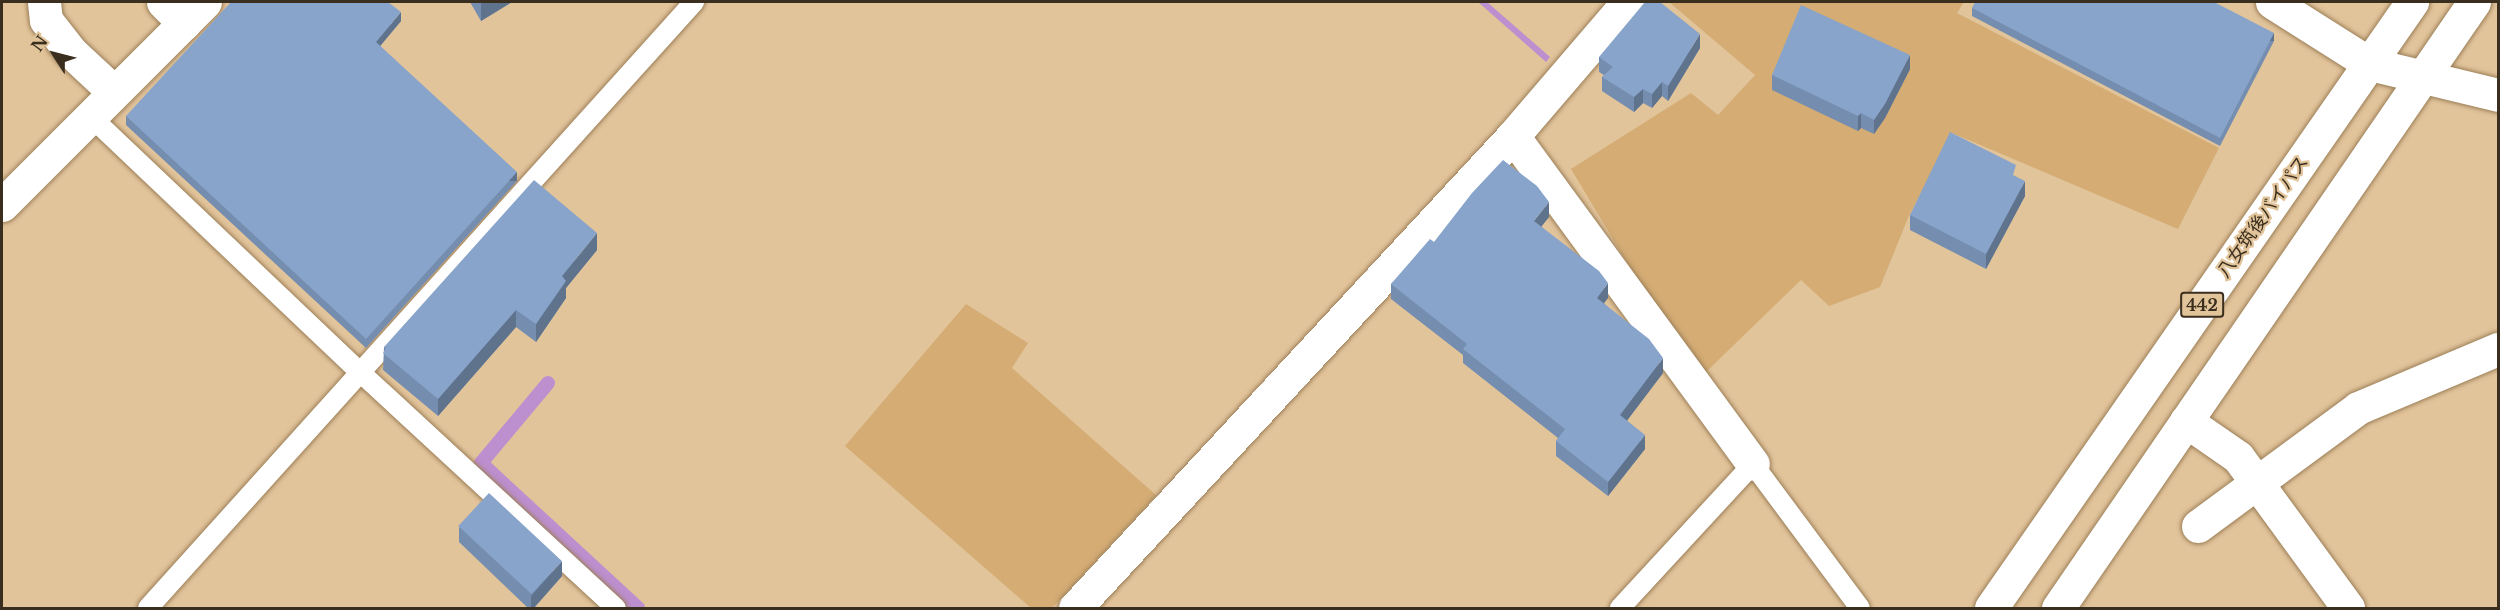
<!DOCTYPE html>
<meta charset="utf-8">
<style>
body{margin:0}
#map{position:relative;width:2500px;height:610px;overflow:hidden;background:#e2c49b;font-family:"Libre Baskerville","Noto Sans JP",serif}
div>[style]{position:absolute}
.green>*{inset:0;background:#d4ac74}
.water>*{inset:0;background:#bc8fce}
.stream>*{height:14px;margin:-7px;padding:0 7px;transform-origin:7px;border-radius:7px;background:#bc8fce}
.roads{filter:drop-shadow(0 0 2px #9b7f58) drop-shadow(0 0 2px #9b7f58)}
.lane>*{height:20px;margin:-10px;padding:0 10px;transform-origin:10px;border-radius:10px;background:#fff}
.street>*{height:33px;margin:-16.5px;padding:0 16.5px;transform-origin:16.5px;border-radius:16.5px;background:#fff}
.highway>*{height:33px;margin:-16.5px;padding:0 16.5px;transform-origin:16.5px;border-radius:16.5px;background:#fff}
.wall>*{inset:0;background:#758dae}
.shaded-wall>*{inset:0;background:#5f738d;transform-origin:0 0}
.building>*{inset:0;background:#88a4ca;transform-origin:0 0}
span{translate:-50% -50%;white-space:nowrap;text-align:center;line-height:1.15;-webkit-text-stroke:4.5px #e2c49b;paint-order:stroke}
.shield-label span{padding:2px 4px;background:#e2c49b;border:2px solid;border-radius:4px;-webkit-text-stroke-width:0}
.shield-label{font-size:16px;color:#3a2e1e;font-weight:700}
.street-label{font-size:18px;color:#3a2e1e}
.frame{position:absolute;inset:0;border:3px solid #3a2e1e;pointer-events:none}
.north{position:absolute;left:24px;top:24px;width:60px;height:60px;-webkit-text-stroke:4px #e2c49b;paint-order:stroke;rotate:306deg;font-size:16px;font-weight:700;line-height:24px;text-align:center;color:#3a2e1e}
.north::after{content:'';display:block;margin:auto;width:21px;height:27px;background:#3a2e1e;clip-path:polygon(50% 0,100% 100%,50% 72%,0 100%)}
</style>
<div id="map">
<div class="green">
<div style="clip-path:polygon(1669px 2px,1964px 2px,1957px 13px,2219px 148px,2178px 229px,1952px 133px,1908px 218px,1880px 287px,1829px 306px,1801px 280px,1705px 373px,1646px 294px,1571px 169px,1691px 93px,1718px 115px,1755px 75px)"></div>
<div style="clip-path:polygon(966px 304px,1028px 343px,1012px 368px,1156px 495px,1052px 608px,1031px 608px,845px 446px)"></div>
</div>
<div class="water">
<div style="clip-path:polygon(1478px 2px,1487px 2px,1550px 57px,1546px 62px)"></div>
</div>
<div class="stream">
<div style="left:548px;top:383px;width:104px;rotate:129.9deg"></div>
<div style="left:481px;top:463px;width:214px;rotate:42.7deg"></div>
</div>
<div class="roads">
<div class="lane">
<div style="left:90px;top:116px;width:372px;rotate:43.5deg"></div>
<div style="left:360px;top:372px;width:348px;rotate:42.7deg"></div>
<div style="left:148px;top:608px;width:816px;rotate:-47.98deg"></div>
<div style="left:1620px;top:608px;width:196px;rotate:-47.3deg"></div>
<div style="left:1753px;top:464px;width:179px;rotate:53.4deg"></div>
</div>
<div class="street">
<div style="left:44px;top:2px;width:18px;rotate:84deg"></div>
<div style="left:46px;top:20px;width:39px;rotate:52deg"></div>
<div style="left:70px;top:51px;width:60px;rotate:43deg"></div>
<div style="left:163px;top:2px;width:30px;rotate:45deg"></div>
<div style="left:2272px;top:2px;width:116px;rotate:32.3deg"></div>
<div style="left:2370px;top:64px;width:132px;rotate:13.6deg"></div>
<div style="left:1513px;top:136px;width:406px;rotate:53.8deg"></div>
<div style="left:2px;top:205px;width:287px;rotate:-45deg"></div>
<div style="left:2186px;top:421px;width:63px;rotate:34.7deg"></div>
<div style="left:2238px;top:457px;width:187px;rotate:53.9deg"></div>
<div style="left:2198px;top:526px;width:199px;rotate:-36.4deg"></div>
<div style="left:2358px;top:408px;width:152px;rotate:-22.9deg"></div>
<div style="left:1075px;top:608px;width:644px;rotate:-47.14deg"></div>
<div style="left:1513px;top:136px;width:177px;rotate:-49.4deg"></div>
</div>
<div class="highway">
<div style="left:1991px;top:608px;width:738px;rotate:-55.21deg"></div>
<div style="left:2058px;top:608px;width:735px;rotate:-55.53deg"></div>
</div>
</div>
<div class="wall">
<div style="clip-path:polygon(470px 2px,512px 2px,481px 21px)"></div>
<div style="clip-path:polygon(1972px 8px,2274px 41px,2220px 146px,1972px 16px)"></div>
<div style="clip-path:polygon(401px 21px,380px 46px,517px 181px,366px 348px,126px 125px,126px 116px)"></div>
<div style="clip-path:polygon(1700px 48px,1668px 101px,1662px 96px,1652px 108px,1643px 103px,1634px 112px,1602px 91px,1602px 77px,1604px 75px,1599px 72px,1599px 57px)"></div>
<div style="clip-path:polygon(1910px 69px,1885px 118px,1874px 134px,1861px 128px,1858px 131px,1772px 90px,1772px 75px)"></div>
<div style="clip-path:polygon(2016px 177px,2025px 196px,1986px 269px,1910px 230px,1910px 215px)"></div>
<div style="clip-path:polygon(1549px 217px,1541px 226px,1608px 298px,1604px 303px,1663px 373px,1627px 420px,1645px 449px,1608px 496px,1556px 456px,1556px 441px,1558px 438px,1463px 363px,1463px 355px,1391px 299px,1391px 284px,1434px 242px)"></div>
<div style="clip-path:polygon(597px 250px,566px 288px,566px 298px,536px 342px,516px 327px,438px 416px,383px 370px,384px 347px)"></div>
<div style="clip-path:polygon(459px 527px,562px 576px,533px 609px,529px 609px,459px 542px)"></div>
</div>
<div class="shaded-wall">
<div style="clip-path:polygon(481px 2px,512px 2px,481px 21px)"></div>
<div style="clip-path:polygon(401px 12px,401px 21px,376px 51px,376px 42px)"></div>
<div style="left:2274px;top:33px;width:8px;height:118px;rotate:90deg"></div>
<div style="clip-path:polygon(1700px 34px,1700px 48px,1668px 101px,1668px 86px)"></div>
<div style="clip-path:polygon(1910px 55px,1910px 69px,1885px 118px,1874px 134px,1874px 120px)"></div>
<div style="clip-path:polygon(1662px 82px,1662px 96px,1652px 108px,1652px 94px)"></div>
<div style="clip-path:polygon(1643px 89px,1643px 103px,1634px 112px,1634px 97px)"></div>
<div style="clip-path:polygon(1861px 113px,1861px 128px,1858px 131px,1858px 116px)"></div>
<div style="left:517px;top:172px;width:9px;height:225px;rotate:90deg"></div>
<div style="clip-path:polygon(2025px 181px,2025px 196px,1986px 269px,1986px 254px)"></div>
<div style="clip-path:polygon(1549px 202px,1549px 217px,1534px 236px,1534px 221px)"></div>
<div style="clip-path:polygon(597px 233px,597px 250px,566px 288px,566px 298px,536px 342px,536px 324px,562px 276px)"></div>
<div style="clip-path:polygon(1608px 283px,1608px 298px,1597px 312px,1597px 298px)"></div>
<div style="clip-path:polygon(516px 310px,516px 327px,438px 416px,438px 399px)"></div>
<div style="clip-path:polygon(1663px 358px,1663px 373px,1620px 430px,1620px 415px)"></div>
<div style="clip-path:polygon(1645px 435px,1645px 449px,1608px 496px,1608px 482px)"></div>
<div style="clip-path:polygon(562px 561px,562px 576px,533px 609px,531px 609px,531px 596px)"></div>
</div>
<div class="building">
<div style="clip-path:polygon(231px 2px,388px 2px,401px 12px,376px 42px,517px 172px,366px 339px,126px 116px)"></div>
<div style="clip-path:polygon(1645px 2px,1660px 2px,1700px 34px,1668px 86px,1662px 82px,1652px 94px,1643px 89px,1634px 97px,1602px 77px,1613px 67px,1599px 57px)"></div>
<div style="clip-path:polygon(1975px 2px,2214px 2px,2274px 33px,2220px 138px,1972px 8px)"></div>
<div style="clip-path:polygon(1801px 5px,1910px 55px,1885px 104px,1874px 120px,1861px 113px,1858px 116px,1772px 75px)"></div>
<div style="clip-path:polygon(1950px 132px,2016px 165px,2013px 175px,2025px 181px,1986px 254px,1910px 215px)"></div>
<div style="clip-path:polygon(1503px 160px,1537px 186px,1549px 202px,1534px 221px,1599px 271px,1608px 283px,1597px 298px,1649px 339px,1663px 358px,1620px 415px,1645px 435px,1608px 482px,1556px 441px,1565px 429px,1463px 349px,1467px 344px,1391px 284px,1430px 239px,1434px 242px,1472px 193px)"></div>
<div style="clip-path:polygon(534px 180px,597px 233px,562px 276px,566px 281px,536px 324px,516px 310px,438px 399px,383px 353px,386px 348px,384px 347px)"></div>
<div style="left:489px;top:493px;width:100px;height:45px;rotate:43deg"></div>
</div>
<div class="shield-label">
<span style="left:2202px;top:305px">442</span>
</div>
<div class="street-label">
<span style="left:2263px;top:217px;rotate:-55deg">八女筑後バイパス</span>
</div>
<div class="frame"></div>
<div class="north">N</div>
</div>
